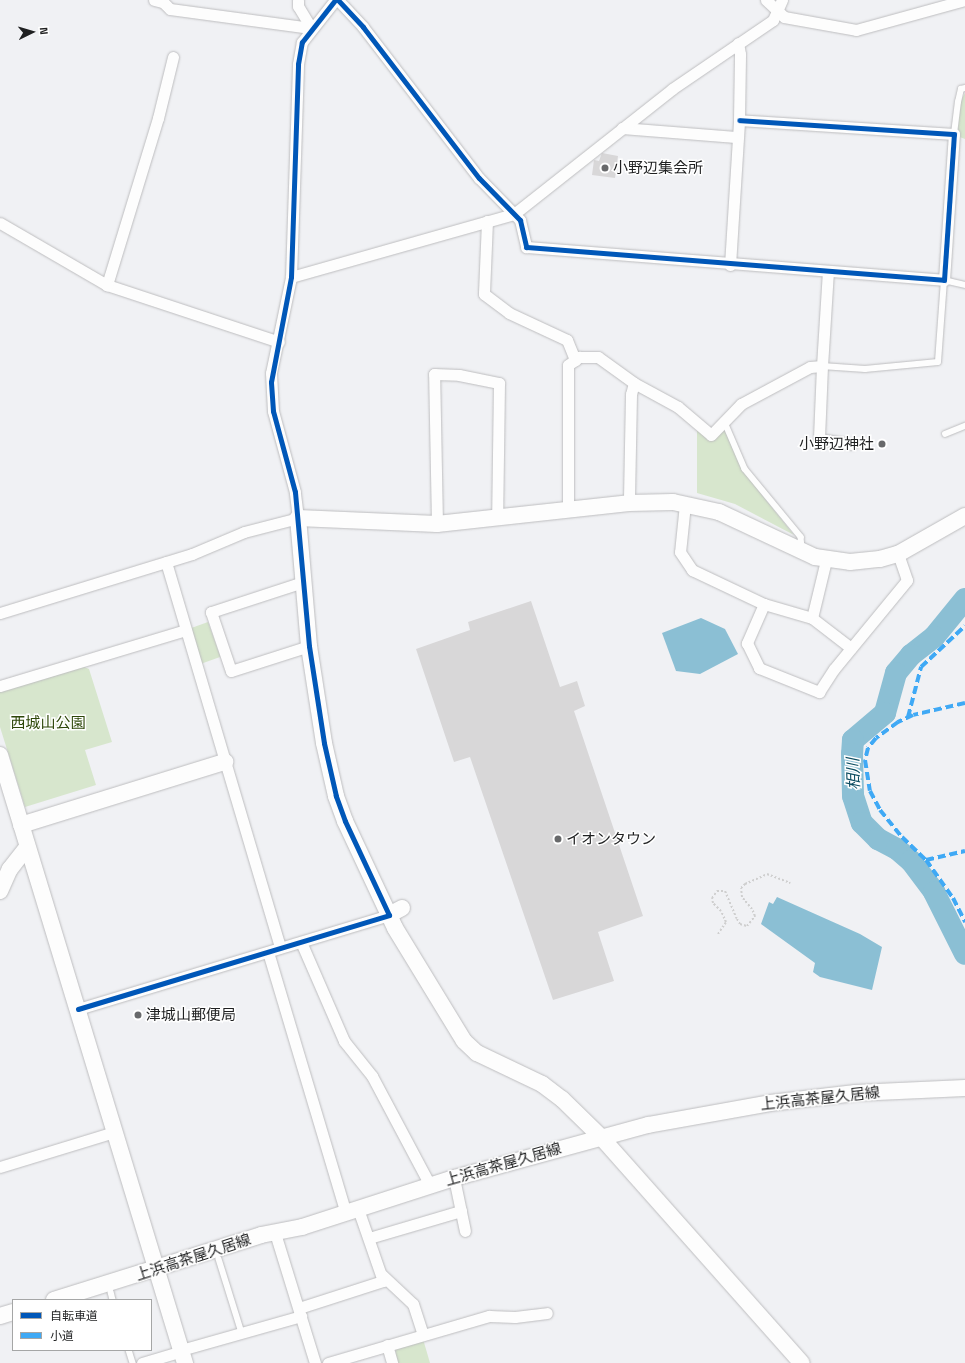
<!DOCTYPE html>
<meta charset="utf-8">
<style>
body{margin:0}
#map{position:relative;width:965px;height:1363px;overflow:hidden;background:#f0f1f4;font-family:"Titillium Web","Noto Sans JP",sans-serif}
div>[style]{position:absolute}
.green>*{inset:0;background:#d7e6cd;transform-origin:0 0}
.water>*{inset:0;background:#8bbfd4}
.river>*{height:22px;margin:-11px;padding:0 11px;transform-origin:11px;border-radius:11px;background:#8bbfd4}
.building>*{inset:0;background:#d8d7d8}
.path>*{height:2px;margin-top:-1px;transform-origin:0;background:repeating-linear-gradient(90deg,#cfcfcf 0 2px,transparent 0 4px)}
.roads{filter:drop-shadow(0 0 1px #bdbdbf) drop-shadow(0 0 1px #bdbdbf)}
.lane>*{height:5.5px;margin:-2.75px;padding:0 2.75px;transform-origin:2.75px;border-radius:2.75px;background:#fdfdfd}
.street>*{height:11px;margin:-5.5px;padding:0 5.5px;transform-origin:5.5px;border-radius:5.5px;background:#fdfdfd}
.secondary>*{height:16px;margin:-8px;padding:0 8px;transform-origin:8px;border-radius:8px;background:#fdfdfd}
.quiet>*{height:4px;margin-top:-2px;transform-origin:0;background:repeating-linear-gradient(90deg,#3fa9f5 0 8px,transparent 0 12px)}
.cycleway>*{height:5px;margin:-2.5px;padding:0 2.5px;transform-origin:2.5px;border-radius:2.5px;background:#0057b8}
.dots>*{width:11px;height:11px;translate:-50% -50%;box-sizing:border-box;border:2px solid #fff;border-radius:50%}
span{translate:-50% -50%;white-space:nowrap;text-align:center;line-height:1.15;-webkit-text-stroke:3px #fff;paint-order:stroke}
.poi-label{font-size:15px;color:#1f2021}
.left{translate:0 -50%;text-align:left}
.right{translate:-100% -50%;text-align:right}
.park-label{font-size:15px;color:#2d4709}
.street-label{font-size:15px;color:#1f2021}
.water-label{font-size:16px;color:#0e4e62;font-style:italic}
.legend{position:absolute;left:12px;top:1299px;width:140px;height:52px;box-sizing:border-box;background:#fff;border:1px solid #a5a6a6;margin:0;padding:5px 7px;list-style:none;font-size:12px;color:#1f2021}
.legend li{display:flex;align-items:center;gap:8px;height:20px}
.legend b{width:20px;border:1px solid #a5a6a6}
.north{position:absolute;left:12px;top:12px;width:40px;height:40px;-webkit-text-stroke:3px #fff;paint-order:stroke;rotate:85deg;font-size:11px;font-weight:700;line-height:16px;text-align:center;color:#1f2021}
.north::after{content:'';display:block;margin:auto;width:14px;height:18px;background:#1f2021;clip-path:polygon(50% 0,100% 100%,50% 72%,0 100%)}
</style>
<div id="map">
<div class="green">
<div style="clip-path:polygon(965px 93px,965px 139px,957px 136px,961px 100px)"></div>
<div style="clip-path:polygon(697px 428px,711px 440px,720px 431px,725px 431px,743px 471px,794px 535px,735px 504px,697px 493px)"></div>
<div style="left:208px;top:622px;width:37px;height:20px;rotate:70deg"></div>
<div style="clip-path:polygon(82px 666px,89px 669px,112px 742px,85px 750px,96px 785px,25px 807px,0 727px,0 690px)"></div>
<div style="clip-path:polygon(423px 1339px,430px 1363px,397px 1363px,395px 1348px)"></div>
</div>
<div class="water">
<div style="clip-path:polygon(701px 618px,725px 629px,738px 654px,700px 674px,676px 671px,662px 633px)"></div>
<div style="clip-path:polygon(777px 897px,860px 934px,882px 947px,872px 990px,820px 977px,813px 972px,815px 963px,761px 924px,769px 902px,773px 904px)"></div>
</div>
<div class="river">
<div style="left:965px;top:599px;width:49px;rotate:129.2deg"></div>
<div style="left:934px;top:637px;width:29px;rotate:142deg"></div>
<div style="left:911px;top:655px;width:23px;rotate:130deg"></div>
<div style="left:896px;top:673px;width:41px;rotate:105.4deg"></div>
<div style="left:885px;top:713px;width:42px;rotate:139.8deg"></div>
<div style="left:853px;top:740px;width:14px;rotate:94deg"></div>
<div style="left:852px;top:754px;width:42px;rotate:88.6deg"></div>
<div style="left:853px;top:796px;width:28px;rotate:72deg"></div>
<div style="left:862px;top:823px;width:23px;rotate:45deg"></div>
<div style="left:878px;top:839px;width:21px;rotate:28deg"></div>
<div style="left:897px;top:849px;width:18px;rotate:41deg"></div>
<div style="left:911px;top:861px;width:39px;rotate:53deg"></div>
<div style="left:934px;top:892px;width:69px;rotate:63.4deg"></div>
</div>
<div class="building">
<div style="clip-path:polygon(602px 153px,618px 156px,615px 178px,592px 175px,594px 160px,599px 161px)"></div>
<div style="clip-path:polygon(531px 601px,560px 687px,577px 681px,585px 706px,574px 711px,643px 916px,598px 932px,614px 981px,553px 1000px,470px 757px,454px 762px,416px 649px,470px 630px,468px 622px)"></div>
</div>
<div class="path">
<div style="left:718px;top:934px;width:14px;rotate:-56deg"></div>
<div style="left:726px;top:922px;width:12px;rotate:-114deg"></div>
<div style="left:721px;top:911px;width:11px;rotate:-135deg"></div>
<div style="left:713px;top:903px;width:5px;rotate:-101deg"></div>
<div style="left:712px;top:898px;width:9px;rotate:-54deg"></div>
<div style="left:717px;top:891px;width:8px"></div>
<div style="left:725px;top:891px;width:30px;rotate:67deg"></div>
<div style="left:737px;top:919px;width:6px;rotate:59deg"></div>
<div style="left:740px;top:924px;width:7px;rotate:16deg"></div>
<div style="left:747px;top:926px;width:13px;rotate:-51deg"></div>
<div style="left:755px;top:916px;width:8px;rotate:-113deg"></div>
<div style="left:752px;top:909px;width:16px;rotate:-130deg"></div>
<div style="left:742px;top:897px;width:9px;rotate:-96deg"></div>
<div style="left:741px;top:888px;width:6px;rotate:-45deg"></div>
<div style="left:745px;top:884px;width:24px;rotate:-24deg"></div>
<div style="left:767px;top:874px;width:25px;rotate:21deg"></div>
</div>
<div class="roads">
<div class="lane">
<div style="left:954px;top:134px;width:32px;rotate:-83deg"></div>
<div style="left:958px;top:102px;width:13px;rotate:-77deg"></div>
<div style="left:961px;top:89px;width:4px;rotate:-14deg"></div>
<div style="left:822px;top:366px;width:43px;rotate:4deg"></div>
<div style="left:865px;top:369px;width:73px;rotate:-5.5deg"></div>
<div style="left:938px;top:362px;width:82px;rotate:-85.8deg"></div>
<div style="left:944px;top:280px;width:22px;rotate:13deg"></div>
<div style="left:724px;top:420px;width:53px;rotate:66.8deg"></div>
<div style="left:745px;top:469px;width:88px;rotate:50.5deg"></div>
<div style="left:801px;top:537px;width:12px;rotate:85deg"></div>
<div style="left:945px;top:434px;width:22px;rotate:-22deg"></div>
<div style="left:219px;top:1259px;width:77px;rotate:72.7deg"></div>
<div style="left:111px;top:1292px;width:8px;rotate:76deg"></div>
<div style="left:129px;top:1350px;width:14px;rotate:73deg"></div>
</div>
<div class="street">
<div style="left:154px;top:0;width:9px;rotate:13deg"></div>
<div style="left:163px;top:2px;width:10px;rotate:45deg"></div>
<div style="left:170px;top:9px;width:142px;rotate:7.7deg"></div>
<div style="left:298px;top:0;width:6px;rotate:90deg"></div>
<div style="left:298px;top:6px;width:26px;rotate:59deg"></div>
<div style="left:338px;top:0;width:37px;rotate:47deg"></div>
<div style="left:363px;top:27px;width:190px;rotate:52.5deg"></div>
<div style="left:479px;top:178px;width:59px;rotate:45.7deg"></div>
<div style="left:520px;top:220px;width:28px;rotate:77deg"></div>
<div style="left:526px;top:247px;width:419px;rotate:4.5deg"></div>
<div style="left:944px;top:280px;width:146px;rotate:-86.1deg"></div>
<div style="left:954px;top:134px;width:215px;rotate:-176.3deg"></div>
<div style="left:766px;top:0;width:25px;rotate:43deg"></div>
<div style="left:784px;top:17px;width:73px;rotate:10.2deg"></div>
<div style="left:856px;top:30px;width:113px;rotate:-15.4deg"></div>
<div style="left:173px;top:57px;width:63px;rotate:103.8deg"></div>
<div style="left:158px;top:118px;width:175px;rotate:107deg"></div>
<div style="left:107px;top:285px;width:181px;rotate:18.3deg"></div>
<div style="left:622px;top:128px;width:114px;rotate:4.5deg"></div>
<div style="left:487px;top:221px;width:73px;rotate:92.4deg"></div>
<div style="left:484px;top:294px;width:31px;rotate:37deg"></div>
<div style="left:509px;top:313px;width:64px;rotate:25deg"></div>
<div style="left:567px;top:340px;width:22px;rotate:68deg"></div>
<div style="left:0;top:223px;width:124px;rotate:30.1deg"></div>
<div style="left:730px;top:265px;width:145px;rotate:-86.4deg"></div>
<div style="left:739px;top:120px;width:66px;rotate:-89.1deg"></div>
<div style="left:740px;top:54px;width:11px;rotate:-100deg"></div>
<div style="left:291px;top:277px;width:232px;rotate:-15.8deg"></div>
<div style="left:514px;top:214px;width:201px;rotate:-38.3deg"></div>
<div style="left:672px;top:89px;width:122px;rotate:-34.3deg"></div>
<div style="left:773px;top:20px;width:22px;rotate:-66deg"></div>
<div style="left:822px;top:366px;width:73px;rotate:92.4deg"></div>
<div style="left:819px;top:439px;width:33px;rotate:9deg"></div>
<div style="left:634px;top:383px;width:50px;rotate:28.6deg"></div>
<div style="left:678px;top:407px;width:43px;rotate:40.3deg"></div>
<div style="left:711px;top:435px;width:43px;rotate:-45.9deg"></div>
<div style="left:741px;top:404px;width:78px;rotate:-28.2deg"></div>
<div style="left:810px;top:367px;width:12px;rotate:-5deg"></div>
<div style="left:822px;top:366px;width:95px;rotate:-86.4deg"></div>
<div style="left:685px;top:504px;width:48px;rotate:95.9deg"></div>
<div style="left:680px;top:552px;width:22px;rotate:56deg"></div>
<div style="left:692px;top:570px;width:80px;rotate:25.3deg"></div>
<div style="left:764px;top:604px;width:43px;rotate:113.6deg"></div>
<div style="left:747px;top:643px;width:28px;rotate:64deg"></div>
<div style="left:759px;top:668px;width:65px;rotate:21.8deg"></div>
<div style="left:819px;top:692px;width:27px;rotate:-57deg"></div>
<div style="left:834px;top:669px;width:115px;rotate:-50.6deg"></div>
<div style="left:907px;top:580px;width:28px;rotate:-109deg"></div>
<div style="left:568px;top:510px;width:145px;rotate:-90deg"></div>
<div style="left:568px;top:365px;width:14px;rotate:-36deg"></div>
<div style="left:579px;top:357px;width:19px"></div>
<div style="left:598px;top:357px;width:44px;rotate:35.8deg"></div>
<div style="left:634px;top:383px;width:11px;rotate:105deg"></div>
<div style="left:631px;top:394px;width:109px;rotate:91.1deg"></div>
<div style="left:437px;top:524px;width:150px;rotate:-91.1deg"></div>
<div style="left:434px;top:374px;width:25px;rotate:2deg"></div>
<div style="left:459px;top:375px;width:41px;rotate:11.3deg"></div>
<div style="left:499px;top:383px;width:135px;rotate:90.8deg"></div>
<div style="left:166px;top:562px;width:402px;rotate:73.5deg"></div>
<div style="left:303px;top:582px;width:97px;rotate:161.9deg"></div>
<div style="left:211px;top:612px;width:62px;rotate:71.3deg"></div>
<div style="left:231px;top:671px;width:82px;rotate:-17.8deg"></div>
<div style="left:764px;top:604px;width:50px;rotate:16.3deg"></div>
<div style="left:812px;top:618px;width:49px;rotate:37.6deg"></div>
<div style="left:0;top:613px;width:201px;rotate:-17.1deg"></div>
<div style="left:192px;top:554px;width:56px;rotate:-22.9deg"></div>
<div style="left:244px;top:532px;width:56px;rotate:-14.5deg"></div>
<div style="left:298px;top:518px;width:26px;rotate:-97deg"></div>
<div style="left:295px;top:492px;width:84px;rotate:-105.2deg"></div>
<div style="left:273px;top:411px;width:38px;rotate:-93deg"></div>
<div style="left:271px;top:373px;width:98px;rotate:-78.2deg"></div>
<div style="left:291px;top:277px;width:213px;rotate:-88.1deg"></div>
<div style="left:298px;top:64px;width:22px;rotate:-80deg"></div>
<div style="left:302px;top:42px;width:53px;rotate:-51.8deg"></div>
<div style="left:812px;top:618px;width:60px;rotate:-76.4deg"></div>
<div style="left:0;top:686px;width:194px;rotate:-16.8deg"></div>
<div style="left:301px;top:942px;width:108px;rotate:66.5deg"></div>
<div style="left:344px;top:1041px;width:45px;rotate:51.3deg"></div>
<div style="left:372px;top:1076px;width:123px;rotate:62deg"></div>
<div style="left:268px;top:952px;width:272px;rotate:73.4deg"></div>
<div style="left:78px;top:1009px;width:325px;rotate:-16.8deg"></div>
<div style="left:0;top:1167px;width:119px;rotate:-17.1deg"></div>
<div style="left:454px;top:1178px;width:54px;rotate:78.3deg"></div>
<div style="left:275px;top:1233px;width:136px;rotate:72.9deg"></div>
<div style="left:369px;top:1238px;width:96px;rotate:-16.4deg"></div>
<div style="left:382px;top:1275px;width:42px;rotate:43.1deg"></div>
<div style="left:413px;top:1304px;width:32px;rotate:72deg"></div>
<div style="left:299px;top:1308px;width:88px;rotate:-17.8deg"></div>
<div style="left:383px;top:1281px;width:76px;rotate:-109.1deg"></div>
<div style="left:387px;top:1345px;width:19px;rotate:74deg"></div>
<div style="left:181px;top:1350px;width:125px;rotate:-15.8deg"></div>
<div style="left:142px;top:1363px;width:42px;rotate:-16.7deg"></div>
<div style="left:328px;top:1363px;width:168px;rotate:-16.3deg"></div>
<div style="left:489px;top:1316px;width:26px;rotate:2deg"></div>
<div style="left:515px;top:1317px;width:32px;rotate:-7deg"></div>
</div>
<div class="secondary">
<div style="left:0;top:755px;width:636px;rotate:73.08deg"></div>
<div style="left:21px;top:825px;width:214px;rotate:-17.2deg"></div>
<div style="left:0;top:891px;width:24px;rotate:-66deg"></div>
<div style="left:10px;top:869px;width:28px;rotate:-52deg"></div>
<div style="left:402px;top:908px;width:15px;rotate:152deg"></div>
<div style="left:389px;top:915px;width:14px;rotate:65deg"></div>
<div style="left:395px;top:928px;width:132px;rotate:58.6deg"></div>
<div style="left:464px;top:1041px;width:18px;rotate:43deg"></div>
<div style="left:477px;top:1053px;width:72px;rotate:25.5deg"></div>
<div style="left:542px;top:1084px;width:25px;rotate:37deg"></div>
<div style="left:562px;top:1099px;width:54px;rotate:44.3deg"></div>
<div style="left:601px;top:1137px;width:302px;rotate:48.4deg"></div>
<div style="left:389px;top:915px;width:104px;rotate:-115.1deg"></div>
<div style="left:345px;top:821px;width:27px;rotate:-110deg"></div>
<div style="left:336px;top:796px;width:54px;rotate:-102.8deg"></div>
<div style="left:324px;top:743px;width:98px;rotate:-98.8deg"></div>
<div style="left:309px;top:646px;width:128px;rotate:-94.9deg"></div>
<div style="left:298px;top:518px;width:139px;rotate:2.5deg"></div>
<div style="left:437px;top:524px;width:193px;rotate:-6.2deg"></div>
<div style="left:629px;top:503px;width:44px;rotate:-1.3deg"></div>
<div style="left:673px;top:502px;width:47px;rotate:12.3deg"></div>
<div style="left:719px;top:512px;width:106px;rotate:25.1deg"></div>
<div style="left:815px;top:557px;width:35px;rotate:8deg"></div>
<div style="left:850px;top:562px;width:30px;rotate:-6deg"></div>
<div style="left:880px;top:559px;width:19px;rotate:-16deg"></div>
<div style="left:898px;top:554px;width:77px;rotate:-29.6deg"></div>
<div style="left:54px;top:1300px;width:217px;rotate:-17.4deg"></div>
<div style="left:261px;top:1235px;width:42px;rotate:-11deg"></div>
<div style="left:302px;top:1227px;width:160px;rotate:-17.9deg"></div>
<div style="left:454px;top:1178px;width:201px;rotate:-15.3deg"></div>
<div style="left:648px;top:1125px;width:124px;rotate:-10.2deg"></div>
<div style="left:770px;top:1103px;width:86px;rotate:-6.7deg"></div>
<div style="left:855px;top:1093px;width:110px;rotate:-2.6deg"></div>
<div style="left:0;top:1316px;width:14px;rotate:-17deg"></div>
</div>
</div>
<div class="quiet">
<div style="left:965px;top:703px;width:53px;rotate:167deg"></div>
<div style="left:913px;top:715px;width:17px;rotate:155deg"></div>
<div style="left:898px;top:722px;width:27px;rotate:144deg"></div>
<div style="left:876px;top:738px;width:13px;rotate:129deg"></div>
<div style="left:868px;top:748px;width:12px;rotate:104deg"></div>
<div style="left:865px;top:760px;width:31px;rotate:81deg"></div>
<div style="left:870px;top:791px;width:21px;rotate:62deg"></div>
<div style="left:880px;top:810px;width:35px;rotate:51deg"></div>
<div style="left:902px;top:837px;width:33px;rotate:44deg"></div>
<div style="left:926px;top:860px;width:47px;rotate:54.6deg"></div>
<div style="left:953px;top:898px;width:27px;rotate:63deg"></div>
<div style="left:908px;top:717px;width:52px;rotate:-75.4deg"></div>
<div style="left:921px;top:667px;width:60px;rotate:-43deg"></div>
<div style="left:926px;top:860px;width:40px;rotate:-13deg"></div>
</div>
<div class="cycleway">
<div style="left:338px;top:0;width:37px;rotate:47deg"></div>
<div style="left:363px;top:27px;width:190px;rotate:52.5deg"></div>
<div style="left:479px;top:178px;width:59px;rotate:45.7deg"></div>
<div style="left:520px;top:220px;width:28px;rotate:77deg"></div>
<div style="left:526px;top:247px;width:419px;rotate:4.5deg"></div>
<div style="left:944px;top:280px;width:146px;rotate:-86.1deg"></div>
<div style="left:954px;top:134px;width:215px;rotate:-176.3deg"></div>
<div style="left:78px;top:1009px;width:325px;rotate:-16.8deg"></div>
<div style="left:389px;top:915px;width:104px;rotate:-115.1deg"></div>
<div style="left:345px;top:821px;width:27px;rotate:-110deg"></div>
<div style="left:336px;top:796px;width:54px;rotate:-102.8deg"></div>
<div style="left:324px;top:743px;width:98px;rotate:-98.8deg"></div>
<div style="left:309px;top:646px;width:155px;rotate:-95.2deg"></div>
<div style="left:295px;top:492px;width:84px;rotate:-105.2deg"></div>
<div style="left:273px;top:411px;width:29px;rotate:-94deg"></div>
<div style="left:271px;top:382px;width:107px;rotate:-79.2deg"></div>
<div style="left:291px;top:277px;width:213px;rotate:-88.1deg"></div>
<div style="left:298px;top:64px;width:22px;rotate:-80deg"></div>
<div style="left:302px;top:42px;width:53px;rotate:-51.8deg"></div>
</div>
<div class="dots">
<div style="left:605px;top:168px;background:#68696b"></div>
<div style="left:882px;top:444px;background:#68696b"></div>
<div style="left:558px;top:839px;background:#68696b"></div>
<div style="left:138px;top:1015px;background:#68696b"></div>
</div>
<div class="poi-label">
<span class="left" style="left:613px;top:168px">小野辺集会所</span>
<span class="right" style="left:874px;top:444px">小野辺神社</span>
<span class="left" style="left:566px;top:839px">イオンタウン</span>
<span class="left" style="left:146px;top:1015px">津城山郵便局</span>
</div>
<div class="park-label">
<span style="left:48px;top:723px">西城山公園</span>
</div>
<div class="street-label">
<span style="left:820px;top:1098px;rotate:-6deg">上浜高茶屋久居線</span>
<span style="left:503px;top:1164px;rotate:-16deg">上浜高茶屋久居線</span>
<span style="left:193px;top:1257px;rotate:-18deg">上浜高茶屋久居線</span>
</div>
<div class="water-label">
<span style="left:853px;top:774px;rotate:-92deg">相川</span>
</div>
<ul class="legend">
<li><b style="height:5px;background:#0057b8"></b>自転車道</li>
<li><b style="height:5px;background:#3fa9f5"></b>小道</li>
</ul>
<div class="north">N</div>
</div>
